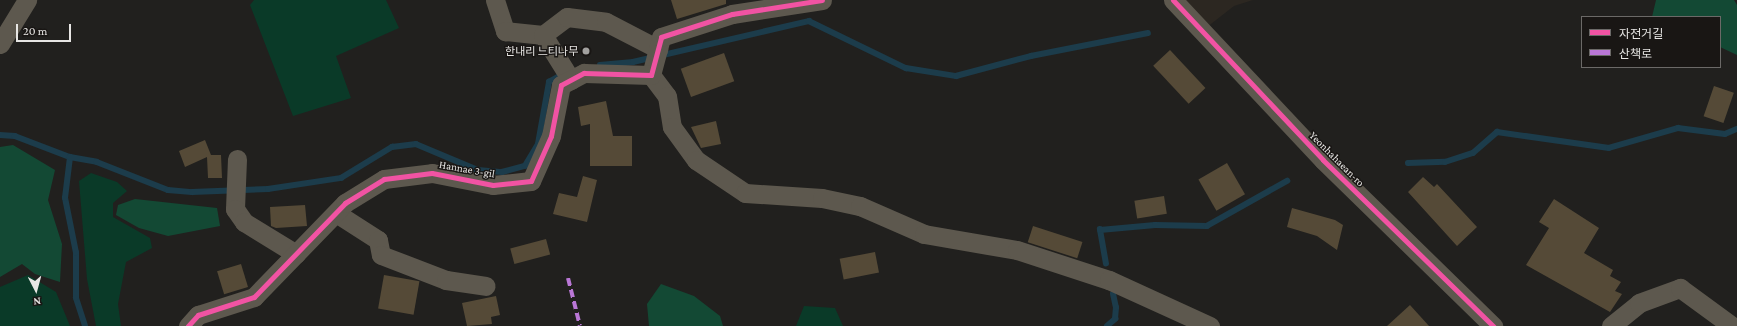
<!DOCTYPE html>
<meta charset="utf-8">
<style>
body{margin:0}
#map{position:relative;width:1737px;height:326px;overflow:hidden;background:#21201e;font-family:"Crimson Pro","Noto Sans KR",serif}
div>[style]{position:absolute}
.built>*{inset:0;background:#2c2721}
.green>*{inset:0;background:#0a3a28}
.forest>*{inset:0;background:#134934}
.stream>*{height:5.5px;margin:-2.75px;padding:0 2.75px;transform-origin:2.75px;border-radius:2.75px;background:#1c3c4b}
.building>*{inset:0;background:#554a37;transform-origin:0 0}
.minor>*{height:19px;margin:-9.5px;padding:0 9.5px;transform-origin:9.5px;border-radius:9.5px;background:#5d584e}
.quiet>*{height:4px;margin-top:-2px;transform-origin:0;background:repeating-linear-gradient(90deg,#ba77d6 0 8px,transparent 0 12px)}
.cycleway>*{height:5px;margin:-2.5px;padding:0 2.5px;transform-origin:2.5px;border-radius:2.5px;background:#f153a3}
.dots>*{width:11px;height:11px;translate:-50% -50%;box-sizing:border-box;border:2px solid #191614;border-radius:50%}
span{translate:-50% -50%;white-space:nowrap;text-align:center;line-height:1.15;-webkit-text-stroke:3px #191614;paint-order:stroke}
.poi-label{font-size:11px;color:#e7e6e4}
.right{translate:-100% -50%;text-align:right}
.street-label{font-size:11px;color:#e7e6e4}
.legend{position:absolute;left:1581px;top:16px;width:140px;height:52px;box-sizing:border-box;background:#191614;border:1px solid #6b6967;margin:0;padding:5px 7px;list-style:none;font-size:12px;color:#e7e6e4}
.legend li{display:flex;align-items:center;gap:8px;height:20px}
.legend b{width:20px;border:1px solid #6b6967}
.north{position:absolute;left:16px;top:270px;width:40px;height:40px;-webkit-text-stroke:3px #191614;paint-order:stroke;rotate:174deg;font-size:11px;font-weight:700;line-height:16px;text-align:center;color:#e7e6e4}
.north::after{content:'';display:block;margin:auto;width:14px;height:18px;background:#e7e6e4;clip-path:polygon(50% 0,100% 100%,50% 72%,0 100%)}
.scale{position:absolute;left:16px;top:24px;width:55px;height:18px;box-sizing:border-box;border:2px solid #e7e6e4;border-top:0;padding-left:5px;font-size:12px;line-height:14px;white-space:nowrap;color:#e7e6e4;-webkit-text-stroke:3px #191614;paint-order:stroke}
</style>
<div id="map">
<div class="built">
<div style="clip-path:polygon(1173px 0,1253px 0,1234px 6px,1202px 31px)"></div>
</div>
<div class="green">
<div style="clip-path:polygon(254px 0,386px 0,399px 28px,336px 56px,351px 98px,293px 116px,250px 5px)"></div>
<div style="clip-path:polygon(91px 173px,117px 182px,127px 191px,113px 203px,113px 217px,150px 238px,152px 248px,126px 262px,118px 304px,121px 326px,96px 326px,87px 279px,79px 181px)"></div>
<div style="clip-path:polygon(28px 275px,56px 292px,70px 326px,0 326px,0 287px)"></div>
<div style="clip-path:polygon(804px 306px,835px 308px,843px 326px,796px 326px)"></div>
</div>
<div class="forest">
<div style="clip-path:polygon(1656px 0,1734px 0,1737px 5px,1737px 55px,1720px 47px,1720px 17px,1652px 17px)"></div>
<div style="clip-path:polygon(13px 145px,55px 170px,48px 200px,62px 244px,60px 282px,35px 274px,22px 264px,0 277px,0 147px)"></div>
<div style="clip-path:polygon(135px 199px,217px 208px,220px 226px,168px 236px,139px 228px,116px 215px,118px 205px)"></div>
<div style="clip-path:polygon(661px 284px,694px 296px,720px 316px,723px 326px,649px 326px,647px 304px)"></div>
</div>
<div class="stream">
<div style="left:600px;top:65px;width:33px;rotate:-5deg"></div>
<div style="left:633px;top:62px;width:181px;rotate:-13.1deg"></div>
<div style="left:809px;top:21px;width:108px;rotate:25.9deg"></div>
<div style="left:906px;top:68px;width:51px;rotate:9.1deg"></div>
<div style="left:956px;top:76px;width:78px;rotate:-14.9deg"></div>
<div style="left:1031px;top:56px;width:119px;rotate:-11.1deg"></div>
<div style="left:0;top:135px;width:15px;rotate:4deg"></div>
<div style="left:15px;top:136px;width:59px;rotate:20.9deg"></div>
<div style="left:1408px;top:163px;width:37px;rotate:-2deg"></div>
<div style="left:1445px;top:162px;width:29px;rotate:-18deg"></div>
<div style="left:1473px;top:153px;width:32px;rotate:-41deg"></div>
<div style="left:1497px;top:132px;width:113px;rotate:8.1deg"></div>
<div style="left:1609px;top:148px;width:72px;rotate:-16.2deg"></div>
<div style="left:1678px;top:128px;width:47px;rotate:7.3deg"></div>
<div style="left:1725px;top:134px;width:13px;rotate:-23deg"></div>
<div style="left:1106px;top:264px;width:35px;rotate:-100deg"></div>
<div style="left:1100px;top:230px;width:55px;rotate:-5.2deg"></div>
<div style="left:1155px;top:225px;width:52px;rotate:1.1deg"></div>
<div style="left:1207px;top:226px;width:92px;rotate:-29.4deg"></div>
<div style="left:85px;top:326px;width:29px;rotate:-108deg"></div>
<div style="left:76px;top:298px;width:45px;rotate:-90deg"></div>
<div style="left:76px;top:253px;width:56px;rotate:-101.3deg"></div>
<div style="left:65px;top:198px;width:41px;rotate:-83deg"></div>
<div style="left:70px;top:157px;width:27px;rotate:10deg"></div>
<div style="left:97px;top:162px;width:76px;rotate:21.5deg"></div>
<div style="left:168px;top:190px;width:24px;rotate:5deg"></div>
<div style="left:192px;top:192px;width:76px;rotate:-2.3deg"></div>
<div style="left:268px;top:189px;width:74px;rotate:-8.6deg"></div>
<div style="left:341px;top:178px;width:60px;rotate:-31.3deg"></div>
<div style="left:392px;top:147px;width:24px;rotate:-7deg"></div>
<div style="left:416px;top:144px;width:67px;rotate:22.8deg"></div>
<div style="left:478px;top:170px;width:24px;rotate:5deg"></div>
<div style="left:502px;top:172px;width:24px;rotate:-15deg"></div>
<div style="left:525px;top:166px;width:26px;rotate:-59deg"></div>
<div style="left:538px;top:144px;width:63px;rotate:-79.9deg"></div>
<div style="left:549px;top:82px;width:13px;rotate:-29deg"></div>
<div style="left:1107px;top:326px;width:11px;rotate:-41deg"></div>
<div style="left:1115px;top:319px;width:11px;rotate:-85deg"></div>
<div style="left:1116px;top:308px;width:14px;rotate:-102deg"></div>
</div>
<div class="building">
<div style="clip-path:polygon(671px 0,726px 0,726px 4px,677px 19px)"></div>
<div style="left:1170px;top:50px;width:52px;height:23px;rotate:47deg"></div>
<div style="left:724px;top:53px;width:30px;height:46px;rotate:70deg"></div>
<div style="left:1714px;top:86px;width:21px;height:32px;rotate:19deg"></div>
<div style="clip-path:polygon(606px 101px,613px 136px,632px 136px,632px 166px,590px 166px,590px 124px,581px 126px,578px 107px)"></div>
<div style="clip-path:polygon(716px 121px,721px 144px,701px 148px,691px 127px)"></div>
<div style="clip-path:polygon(205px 140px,211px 155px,221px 155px,222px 178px,208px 178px,207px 157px,185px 167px,179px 151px)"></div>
<div style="left:1227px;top:163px;width:36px;height:33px;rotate:60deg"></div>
<div style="clip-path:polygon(583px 176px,597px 180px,587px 222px,553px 214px,559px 193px,577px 197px)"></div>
<div style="clip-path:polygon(1423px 177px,1434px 187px,1437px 184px,1477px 227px,1457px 246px,1408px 192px)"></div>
<div style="left:1164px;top:196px;width:18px;height:30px;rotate:81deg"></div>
<div style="clip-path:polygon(1554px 199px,1599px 228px,1584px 253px,1613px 270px,1610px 276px,1621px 282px,1615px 291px,1622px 294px,1610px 312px,1526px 265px,1549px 228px,1539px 222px)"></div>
<div style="clip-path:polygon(305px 205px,307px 226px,276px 228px,271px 226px,270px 207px)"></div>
<div style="clip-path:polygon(1292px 208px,1335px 220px,1343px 225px,1337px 250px,1317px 236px,1287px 227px)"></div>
<div style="left:1033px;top:226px;width:52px;height:17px;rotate:18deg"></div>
<div style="left:546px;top:239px;width:16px;height:37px;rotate:75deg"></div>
<div style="left:875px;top:252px;width:21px;height:36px;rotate:79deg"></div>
<div style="left:241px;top:264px;width:24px;height:25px;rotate:73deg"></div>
<div style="left:384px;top:275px;width:36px;height:34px;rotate:10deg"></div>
<div style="clip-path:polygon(496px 296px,500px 315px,491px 317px,492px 324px,467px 326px,462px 303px)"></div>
<div style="clip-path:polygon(1410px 305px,1429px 326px,1387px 326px)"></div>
</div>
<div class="minor">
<div style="left:495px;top:0;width:33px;rotate:72deg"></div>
<div style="left:505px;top:31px;width:38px;rotate:6deg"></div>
<div style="left:543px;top:35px;width:53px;rotate:58.1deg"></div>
<div style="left:1173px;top:0;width:219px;rotate:46.8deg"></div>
<div style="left:1323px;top:160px;width:238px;rotate:44.3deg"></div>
<div style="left:543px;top:35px;width:30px;rotate:-37deg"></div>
<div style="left:567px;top:17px;width:39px;rotate:7deg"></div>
<div style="left:606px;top:22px;width:59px;rotate:27.4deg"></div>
<div style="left:0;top:44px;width:52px;rotate:-58.5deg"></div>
<div style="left:651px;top:75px;width:26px;rotate:53deg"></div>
<div style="left:667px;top:96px;width:31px;rotate:81deg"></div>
<div style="left:672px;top:127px;width:41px;rotate:54deg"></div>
<div style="left:696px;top:160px;width:59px;rotate:34deg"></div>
<div style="left:745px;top:193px;width:77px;rotate:3.7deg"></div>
<div style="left:822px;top:198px;width:39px;rotate:12deg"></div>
<div style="left:860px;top:206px;width:70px;rotate:23.6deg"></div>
<div style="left:924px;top:234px;width:94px;rotate:9.8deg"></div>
<div style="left:1017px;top:250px;width:97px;rotate:18.1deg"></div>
<div style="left:1109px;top:280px;width:111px;rotate:24.5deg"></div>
<div style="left:651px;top:75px;width:39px;rotate:-75deg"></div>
<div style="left:661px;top:37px;width:75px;rotate:-17.9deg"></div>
<div style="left:732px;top:14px;width:91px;rotate:-8.8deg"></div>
<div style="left:237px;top:159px;width:50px;rotate:92.3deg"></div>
<div style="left:235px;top:209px;width:16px;rotate:55deg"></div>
<div style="left:244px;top:222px;width:61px;rotate:31.6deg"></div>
<div style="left:336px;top:213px;width:50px;rotate:32.7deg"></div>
<div style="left:378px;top:240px;width:15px;rotate:79deg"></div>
<div style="left:381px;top:255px;width:70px;rotate:21deg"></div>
<div style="left:446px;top:280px;width:40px;rotate:8.5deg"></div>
<div style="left:188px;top:326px;width:15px;rotate:-48deg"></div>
<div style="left:198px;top:315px;width:59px;rotate:-17.8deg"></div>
<div style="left:254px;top:297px;width:131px;rotate:-45.9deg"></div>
<div style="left:345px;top:203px;width:46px;rotate:-31.6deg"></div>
<div style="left:384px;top:179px;width:48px;rotate:-7.1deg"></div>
<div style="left:432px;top:173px;width:62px;rotate:11.1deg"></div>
<div style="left:493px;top:185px;width:38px;rotate:-6deg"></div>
<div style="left:531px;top:181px;width:49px;rotate:-66deg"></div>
<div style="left:551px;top:136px;width:52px;rotate:-78.9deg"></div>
<div style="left:561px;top:85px;width:26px;rotate:-28deg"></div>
<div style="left:584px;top:73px;width:67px;rotate:1.7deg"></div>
<div style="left:1611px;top:326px;width:36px;rotate:-39deg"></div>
<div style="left:1639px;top:303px;width:44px;rotate:-20.1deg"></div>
<div style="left:1680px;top:288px;width:64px;rotate:36.2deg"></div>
</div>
<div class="quiet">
<div style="left:568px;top:278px;width:49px;rotate:76deg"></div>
</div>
<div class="cycleway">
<div style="left:1173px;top:0;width:219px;rotate:46.8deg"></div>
<div style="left:1323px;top:160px;width:238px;rotate:44.3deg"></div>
<div style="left:188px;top:326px;width:15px;rotate:-48deg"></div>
<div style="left:198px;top:315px;width:59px;rotate:-17.8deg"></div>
<div style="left:254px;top:297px;width:131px;rotate:-45.9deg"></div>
<div style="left:345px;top:203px;width:46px;rotate:-31.6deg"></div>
<div style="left:384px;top:179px;width:48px;rotate:-7.1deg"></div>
<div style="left:432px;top:173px;width:62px;rotate:11.1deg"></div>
<div style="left:493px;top:185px;width:38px;rotate:-6deg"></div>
<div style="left:531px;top:181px;width:49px;rotate:-66deg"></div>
<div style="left:551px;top:136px;width:52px;rotate:-78.9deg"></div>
<div style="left:561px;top:85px;width:26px;rotate:-28deg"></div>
<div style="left:584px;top:73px;width:67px;rotate:1.7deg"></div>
<div style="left:651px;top:75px;width:39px;rotate:-75deg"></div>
<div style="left:661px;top:37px;width:75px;rotate:-17.9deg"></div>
<div style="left:732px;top:14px;width:91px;rotate:-8.8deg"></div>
</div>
<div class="dots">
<div style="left:586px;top:51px;background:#a2a19f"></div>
</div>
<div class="poi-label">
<span class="right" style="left:578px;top:51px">한내리 느티나무</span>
</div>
<div class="street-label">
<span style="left:1337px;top:159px;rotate:45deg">Yeonhahaean-ro</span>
<span style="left:467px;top:169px;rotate:10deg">Hannae 3-gil</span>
</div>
<ul class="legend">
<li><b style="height:5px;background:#f153a3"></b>자전거길</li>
<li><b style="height:5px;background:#ba77d6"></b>산책로</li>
</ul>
<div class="north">N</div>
<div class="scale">20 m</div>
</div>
